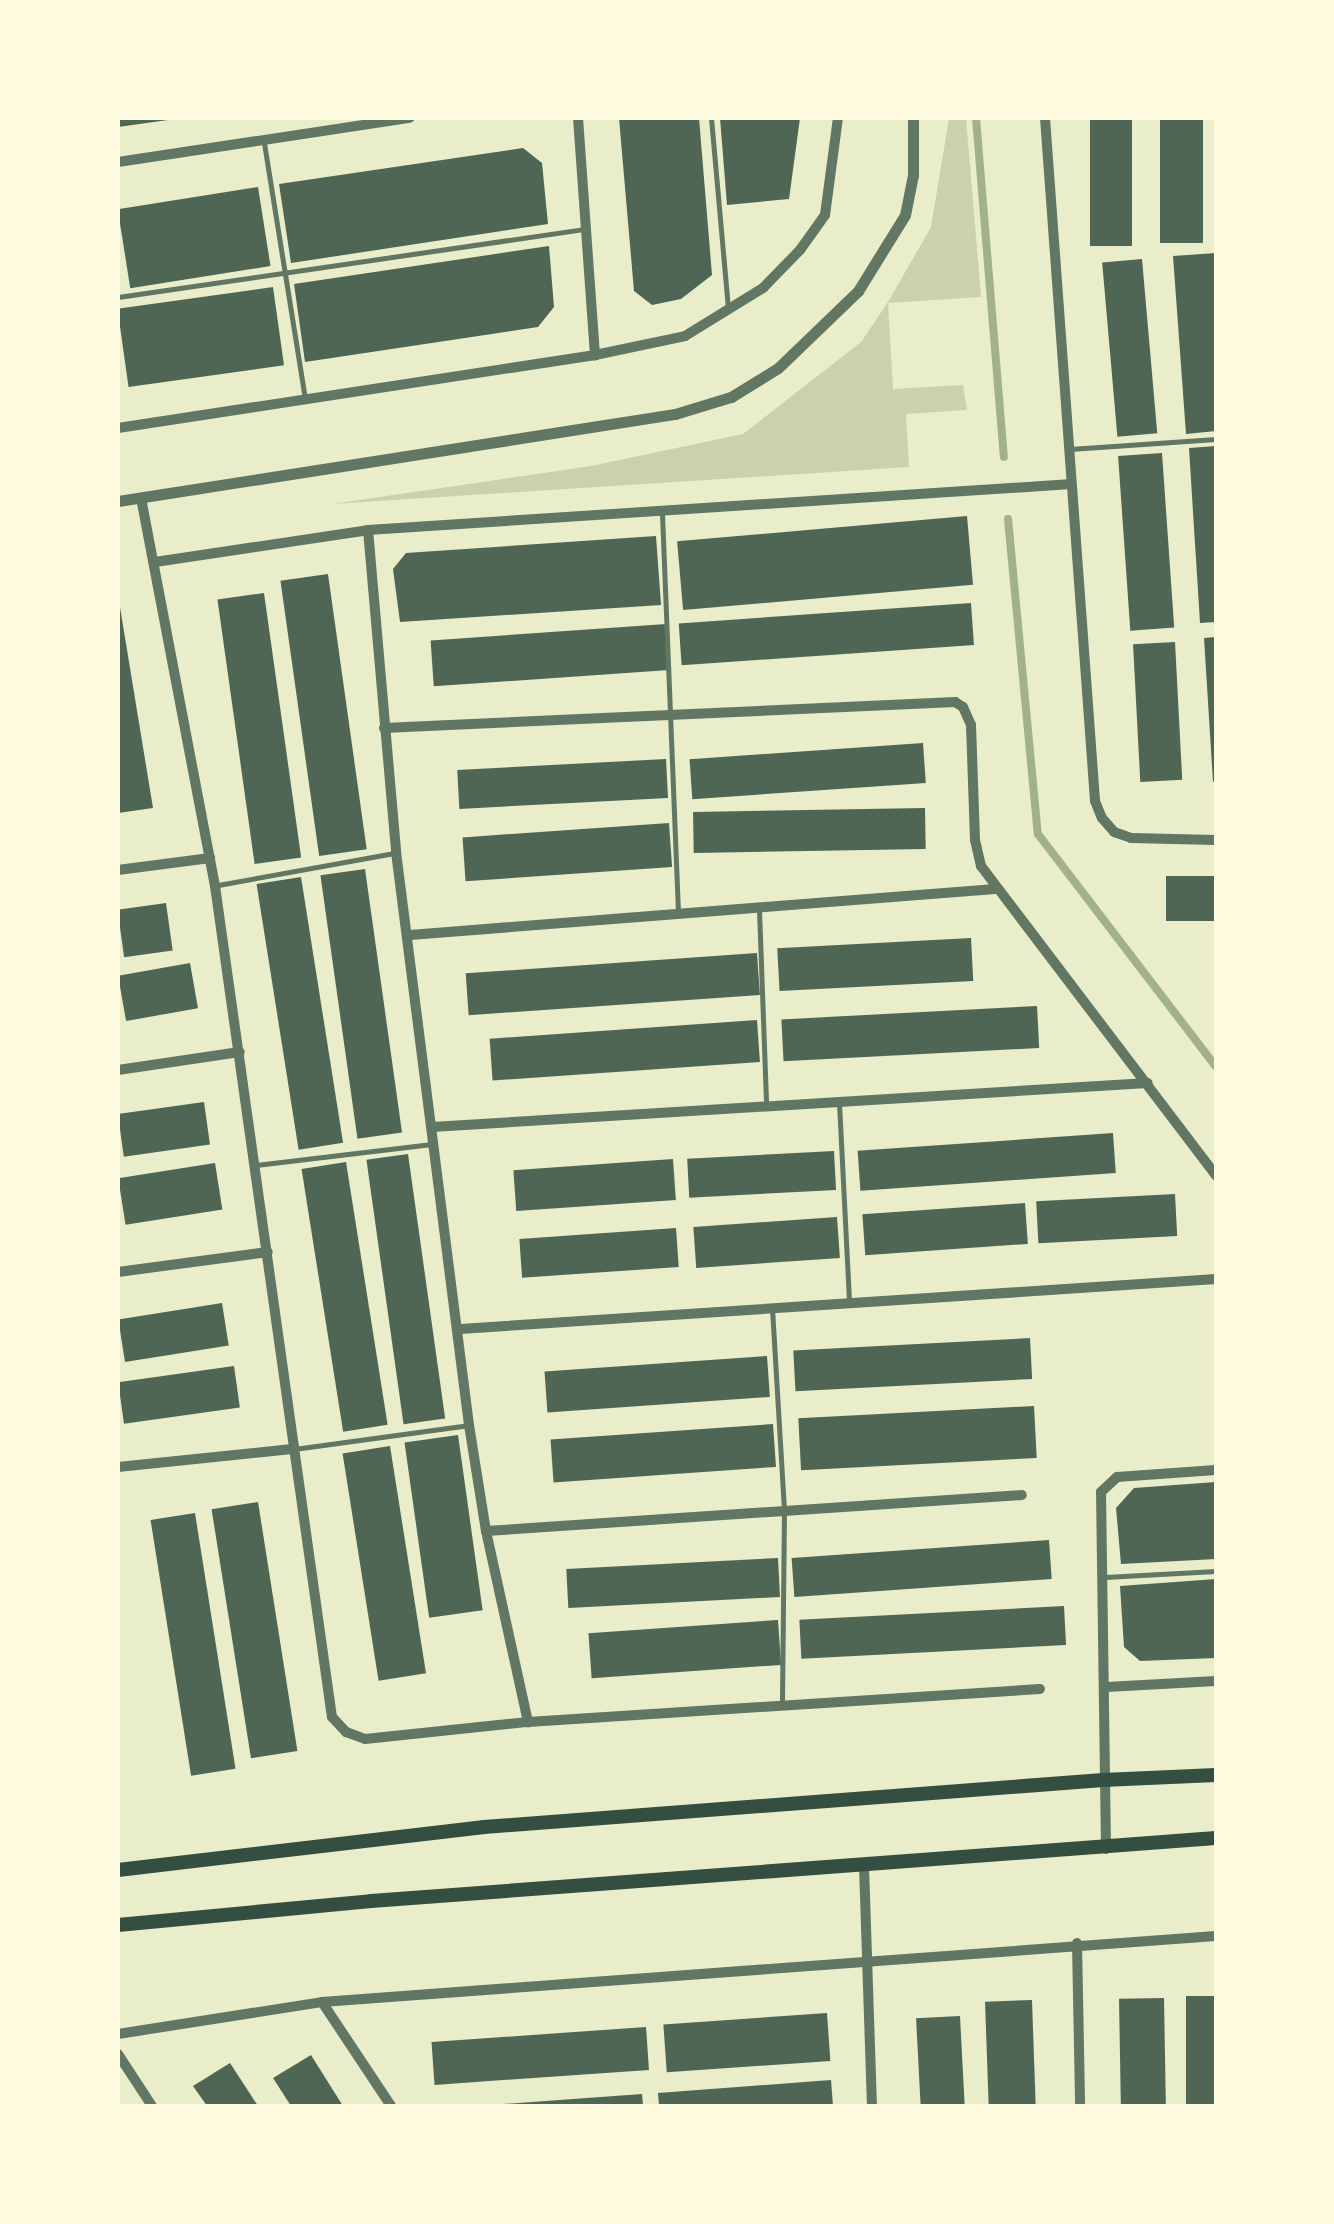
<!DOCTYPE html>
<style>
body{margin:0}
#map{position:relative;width:1334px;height:2224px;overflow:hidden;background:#e9edc9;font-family:Barlow,sans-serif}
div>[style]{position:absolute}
.green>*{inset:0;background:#cad2ad}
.stream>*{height:8px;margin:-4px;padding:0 4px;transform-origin:4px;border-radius:4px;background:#a3b18a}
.building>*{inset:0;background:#4f6655;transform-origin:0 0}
.service>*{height:5px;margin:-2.5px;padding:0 2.5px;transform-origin:2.5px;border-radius:2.5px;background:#617663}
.minor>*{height:10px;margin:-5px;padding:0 5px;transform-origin:5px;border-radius:5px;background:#617663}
.tertiary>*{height:11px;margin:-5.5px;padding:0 5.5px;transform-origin:5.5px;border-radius:5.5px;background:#617663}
.secondary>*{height:14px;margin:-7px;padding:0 7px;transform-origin:7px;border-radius:7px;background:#344e41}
span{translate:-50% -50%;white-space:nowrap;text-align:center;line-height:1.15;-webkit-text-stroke:8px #fefae0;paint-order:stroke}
.frame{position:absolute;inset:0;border:120px solid #fefae0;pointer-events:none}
</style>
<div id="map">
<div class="green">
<div style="clip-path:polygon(949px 118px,966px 118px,981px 297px,888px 303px,893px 389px,963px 385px,967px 410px,906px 414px,909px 467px,332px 504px,591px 466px,743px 434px,861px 342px,888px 302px,931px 227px)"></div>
</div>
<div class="stream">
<div style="left:976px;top:118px;width:340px;rotate:85.3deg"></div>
<div style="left:1008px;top:519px;width:316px;rotate:84.6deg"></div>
<div style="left:1038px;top:834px;width:293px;rotate:52.6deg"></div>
</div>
<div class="building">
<div style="clip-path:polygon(118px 118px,168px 118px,168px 120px,118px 127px)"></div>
<div style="clip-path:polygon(619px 118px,699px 118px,712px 275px,681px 299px,652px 305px,634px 291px)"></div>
<div style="clip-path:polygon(720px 118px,800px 118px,789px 199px,727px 205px)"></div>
<div style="left:1090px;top:118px;width:42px;height:128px"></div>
<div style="left:1160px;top:118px;width:43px;height:125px"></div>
<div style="clip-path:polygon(523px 148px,542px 163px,548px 224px,291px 263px,279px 184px)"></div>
<div style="left:258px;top:187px;width:80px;height:142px;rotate:81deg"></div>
<div style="clip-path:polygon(549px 246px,554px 307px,538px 327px,305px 362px,294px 284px)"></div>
<div style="clip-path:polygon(1216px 253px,1216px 431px,1186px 434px,1173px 256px)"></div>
<div style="left:1142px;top:259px;width:175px;height:40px;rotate:85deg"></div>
<div style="left:273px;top:287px;width:79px;height:157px;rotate:82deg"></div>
<div style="clip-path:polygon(1216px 446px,1216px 622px,1200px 623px,1189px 448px)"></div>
<div style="left:1162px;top:453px;width:175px;height:44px;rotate:86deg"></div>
<div style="left:967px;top:516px;width:69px;height:291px;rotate:85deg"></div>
<div style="clip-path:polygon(656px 536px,661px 605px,400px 622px,393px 569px,406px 553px)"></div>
<div style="left:328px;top:574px;width:278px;height:48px;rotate:82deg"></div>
<div style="left:264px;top:593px;width:267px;height:47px;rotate:82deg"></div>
<div style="clip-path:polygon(118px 595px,153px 808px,118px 813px)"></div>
<div style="left:971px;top:603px;width:42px;height:293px;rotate:86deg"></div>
<div style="left:666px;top:624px;width:46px;height:236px;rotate:86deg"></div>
<div style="clip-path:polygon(1216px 637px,1216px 781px,1213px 782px,1204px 638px)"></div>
<div style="left:1175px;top:642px;width:138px;height:42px;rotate:87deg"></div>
<div style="left:923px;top:743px;width:40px;height:234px;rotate:86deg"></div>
<div style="left:666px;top:759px;width:39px;height:209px;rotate:87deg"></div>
<div style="left:925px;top:808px;width:41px;height:232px;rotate:89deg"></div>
<div style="left:669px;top:823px;width:44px;height:207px;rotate:86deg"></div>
<div style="left:365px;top:869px;width:266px;height:45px;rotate:82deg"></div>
<div style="left:1216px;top:876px;width:45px;height:50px;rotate:90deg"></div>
<div style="left:301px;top:877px;width:269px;height:45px;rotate:81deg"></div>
<div style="left:166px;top:903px;width:48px;height:49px;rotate:82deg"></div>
<div style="left:971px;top:938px;width:43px;height:194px;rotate:87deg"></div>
<div style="left:757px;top:953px;width:42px;height:292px;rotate:86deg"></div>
<div style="left:190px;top:963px;width:46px;height:73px;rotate:80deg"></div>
<div style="left:1037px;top:1006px;width:42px;height:256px;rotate:87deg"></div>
<div style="left:757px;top:1020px;width:42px;height:268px;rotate:86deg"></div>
<div style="left:204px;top:1102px;width:43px;height:87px;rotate:82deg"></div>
<div style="left:1113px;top:1133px;width:40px;height:256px;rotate:86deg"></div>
<div style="left:834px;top:1151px;width:39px;height:147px;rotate:87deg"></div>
<div style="left:408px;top:1154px;width:267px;height:42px;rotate:82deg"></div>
<div style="left:673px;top:1159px;width:41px;height:160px;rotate:86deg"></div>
<div style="left:346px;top:1162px;width:266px;height:45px;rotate:81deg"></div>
<div style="left:215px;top:1163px;width:47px;height:98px;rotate:81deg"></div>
<div style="left:1175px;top:1194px;width:42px;height:139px;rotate:87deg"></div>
<div style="left:1025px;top:1203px;width:41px;height:163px;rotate:86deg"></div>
<div style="left:837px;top:1217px;width:41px;height:144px;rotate:86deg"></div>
<div style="left:676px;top:1228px;width:39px;height:157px;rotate:86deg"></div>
<div style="left:222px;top:1303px;width:43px;height:105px;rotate:81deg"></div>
<div style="left:1030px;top:1338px;width:41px;height:237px;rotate:87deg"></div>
<div style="left:767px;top:1356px;width:41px;height:223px;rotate:86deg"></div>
<div style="left:234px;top:1366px;width:42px;height:117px;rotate:82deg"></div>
<div style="left:1034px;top:1406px;width:52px;height:236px;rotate:87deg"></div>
<div style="left:773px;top:1424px;width:43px;height:223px;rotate:86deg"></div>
<div style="left:458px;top:1435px;width:177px;height:54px;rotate:82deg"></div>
<div style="left:390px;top:1446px;width:230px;height:48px;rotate:81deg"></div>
<div style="clip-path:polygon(1216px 1482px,1216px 1559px,1121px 1564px,1116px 1508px,1134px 1488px)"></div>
<div style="left:258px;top:1502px;width:252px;height:47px;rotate:81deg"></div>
<div style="left:195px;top:1513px;width:259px;height:45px;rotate:81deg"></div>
<div style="left:1049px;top:1540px;width:39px;height:258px;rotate:86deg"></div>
<div style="left:778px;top:1558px;width:39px;height:212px;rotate:87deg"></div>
<div style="clip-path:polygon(1216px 1579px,1216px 1658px,1140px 1661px,1124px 1647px,1120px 1586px)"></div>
<div style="left:1064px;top:1606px;width:39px;height:265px;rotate:87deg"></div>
<div style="left:778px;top:1620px;width:45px;height:190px;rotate:86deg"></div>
<div style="left:1186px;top:1996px;width:30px;height:110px"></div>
<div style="left:1164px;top:1998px;width:108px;height:45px;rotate:89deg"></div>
<div style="left:1032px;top:2000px;width:106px;height:47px;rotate:88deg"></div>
<div style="left:827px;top:2013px;width:48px;height:164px;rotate:86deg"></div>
<div style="left:960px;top:2016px;width:90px;height:44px;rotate:87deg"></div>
<div style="left:646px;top:2027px;width:43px;height:215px;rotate:86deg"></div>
<div style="clip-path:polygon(311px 2055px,343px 2106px,291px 2106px,273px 2078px)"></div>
<div style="clip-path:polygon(230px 2063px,258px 2106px,207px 2106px,193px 2086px)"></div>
<div style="clip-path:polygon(831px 2080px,833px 2106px,659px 2106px,658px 2093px)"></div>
<div style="clip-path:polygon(642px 2094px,643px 2106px,503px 2106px,503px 2104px)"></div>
</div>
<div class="service">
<div style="left:711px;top:118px;width:192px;rotate:84.9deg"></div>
<div style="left:264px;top:143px;width:259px;rotate:80.9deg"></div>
<div style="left:118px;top:297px;width:472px;rotate:-8.3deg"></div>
<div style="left:1070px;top:449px;width:146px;rotate:-3.9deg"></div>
<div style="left:662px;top:514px;width:398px;rotate:87.7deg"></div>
<div style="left:218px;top:885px;width:179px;rotate:-10.3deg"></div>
<div style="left:759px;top:910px;width:194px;rotate:87.9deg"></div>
<div style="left:839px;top:1103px;width:199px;rotate:87.1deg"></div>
<div style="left:256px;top:1165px;width:177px;rotate:-6.8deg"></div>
<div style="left:772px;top:1308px;width:202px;rotate:86.6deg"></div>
<div style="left:784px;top:1510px;width:195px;rotate:90.6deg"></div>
<div style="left:294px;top:1449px;width:177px;rotate:-7.8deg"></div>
<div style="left:1105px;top:1577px;width:111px;rotate:-3.1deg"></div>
</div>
<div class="minor">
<div style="left:578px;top:118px;width:238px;rotate:85.9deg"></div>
<div style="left:1045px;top:118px;width:685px;rotate:85.81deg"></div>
<div style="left:1095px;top:801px;width:18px;rotate:68deg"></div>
<div style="left:1102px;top:818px;width:18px;rotate:49deg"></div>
<div style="left:1114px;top:832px;width:18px;rotate:19deg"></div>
<div style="left:1131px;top:838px;width:85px;rotate:1.3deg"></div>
<div style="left:118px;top:162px;width:295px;rotate:-8.6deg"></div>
<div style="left:118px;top:428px;width:483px;rotate:-8.7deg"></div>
<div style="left:595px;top:355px;width:92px;rotate:-11.9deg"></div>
<div style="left:685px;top:336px;width:92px;rotate:-31.6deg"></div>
<div style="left:763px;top:288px;width:53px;rotate:-45.8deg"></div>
<div style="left:800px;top:250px;width:43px;rotate:-54.5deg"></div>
<div style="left:825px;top:215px;width:98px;rotate:-82.4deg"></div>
<div style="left:141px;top:498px;width:395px;rotate:79.2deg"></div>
<div style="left:215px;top:886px;width:839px;rotate:81.99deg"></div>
<div style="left:332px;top:1717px;width:21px;rotate:47deg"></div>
<div style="left:346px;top:1732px;width:20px;rotate:20deg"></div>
<div style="left:365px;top:1739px;width:164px;rotate:-6deg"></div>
<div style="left:528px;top:1722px;width:513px;rotate:-3.69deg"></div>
<div style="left:368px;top:530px;width:323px;rotate:85deg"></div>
<div style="left:396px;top:852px;width:578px;rotate:82.74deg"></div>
<div style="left:469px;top:1425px;width:107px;rotate:80.9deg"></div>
<div style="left:486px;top:1531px;width:196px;rotate:77.6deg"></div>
<div style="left:155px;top:562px;width:215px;rotate:-8.5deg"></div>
<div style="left:368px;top:530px;width:705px;rotate:-3.74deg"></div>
<div style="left:384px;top:728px;width:572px;rotate:-2.61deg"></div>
<div style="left:955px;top:702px;width:9px;rotate:32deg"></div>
<div style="left:963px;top:707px;width:20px;rotate:66deg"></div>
<div style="left:971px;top:725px;width:115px;rotate:88deg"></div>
<div style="left:975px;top:840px;width:27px;rotate:77deg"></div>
<div style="left:981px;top:866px;width:389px;rotate:52.8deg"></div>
<div style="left:118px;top:870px;width:93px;rotate:-7.4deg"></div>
<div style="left:410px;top:935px;width:587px;rotate:-4.5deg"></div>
<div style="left:118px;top:1070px;width:123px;rotate:-8.4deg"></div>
<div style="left:432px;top:1127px;width:717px;rotate:-3.52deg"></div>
<div style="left:118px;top:1272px;width:151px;rotate:-7.6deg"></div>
<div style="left:460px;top:1329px;width:758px;rotate:-3.78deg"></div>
<div style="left:118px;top:1467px;width:175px;rotate:-5.9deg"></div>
<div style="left:486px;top:1531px;width:537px;rotate:-3.84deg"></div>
<div style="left:1107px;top:1687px;width:109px;rotate:-3.2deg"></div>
<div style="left:1106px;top:1849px;width:357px;rotate:-90.8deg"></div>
<div style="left:1101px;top:1492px;width:22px;rotate:-43deg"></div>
<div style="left:1117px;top:1477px;width:99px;rotate:-4deg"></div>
<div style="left:864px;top:1866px;width:240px;rotate:88.1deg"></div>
<div style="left:1077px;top:1943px;width:163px;rotate:88.9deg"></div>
<div style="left:322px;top:2002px;width:125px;rotate:56.4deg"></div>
<div style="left:118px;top:2034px;width:206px;rotate:-8.9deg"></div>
<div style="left:322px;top:2002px;width:896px;rotate:-4.22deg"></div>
<div style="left:118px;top:2054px;width:62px;rotate:56.8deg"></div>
</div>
<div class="tertiary">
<div style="left:118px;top:501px;width:564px;rotate:-8.88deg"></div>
<div style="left:675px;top:414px;width:59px;rotate:-16.9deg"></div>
<div style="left:731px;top:397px;width:55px;rotate:-31.7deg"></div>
<div style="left:778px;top:368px;width:111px;rotate:-43.9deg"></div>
<div style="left:858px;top:291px;width:89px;rotate:-58.3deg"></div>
<div style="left:905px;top:215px;width:41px;rotate:-78.7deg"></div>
<div style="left:913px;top:175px;width:57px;rotate:-90deg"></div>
</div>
<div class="secondary">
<div style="left:118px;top:1870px;width:369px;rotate:-6.7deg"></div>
<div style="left:484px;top:1827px;width:621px;rotate:-4.34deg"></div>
<div style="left:1103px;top:1780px;width:113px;rotate:-2.5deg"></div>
<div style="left:118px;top:1925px;width:254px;rotate:-5.4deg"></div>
<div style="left:371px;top:1901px;width:847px;rotate:-4.26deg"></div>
</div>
<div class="frame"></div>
</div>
